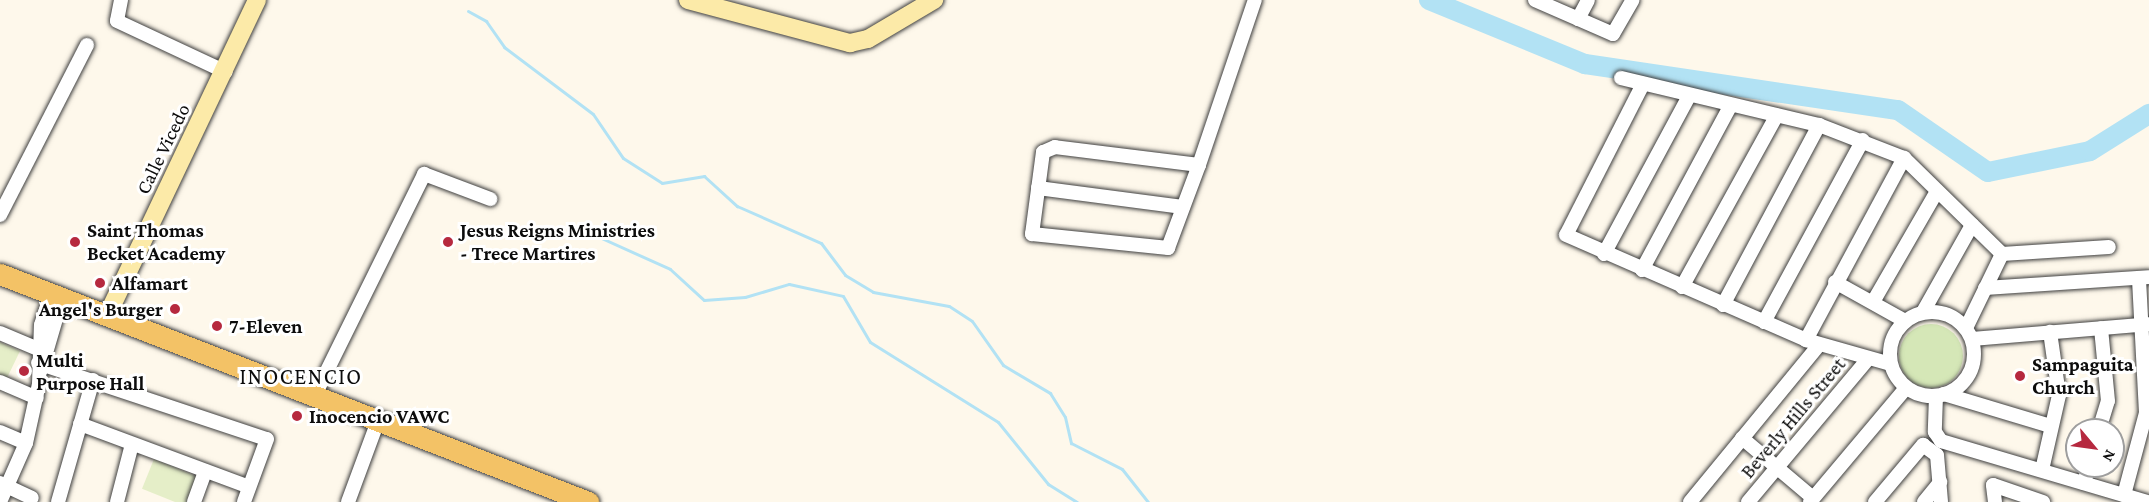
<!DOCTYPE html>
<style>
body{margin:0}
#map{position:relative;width:2149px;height:502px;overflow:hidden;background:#fef8eb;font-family:"Crimson Pro",serif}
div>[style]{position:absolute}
.green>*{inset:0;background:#d5e7b7}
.round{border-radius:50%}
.pitch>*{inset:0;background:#e5eec8;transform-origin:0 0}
.stream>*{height:3px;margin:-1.5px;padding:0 1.5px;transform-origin:1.5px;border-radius:1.5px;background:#b2e2f4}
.river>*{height:20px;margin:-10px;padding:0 10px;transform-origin:10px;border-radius:10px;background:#b2e2f4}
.roads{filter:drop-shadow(0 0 2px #3f3f3f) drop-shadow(0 0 2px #3f3f3f)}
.street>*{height:14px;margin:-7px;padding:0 7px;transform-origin:7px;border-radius:7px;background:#fff}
.street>.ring{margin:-7px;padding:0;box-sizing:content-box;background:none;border:14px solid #fff;border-radius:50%}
.secondary>*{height:18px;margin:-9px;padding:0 9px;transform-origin:9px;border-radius:9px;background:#fceaa8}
.primary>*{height:21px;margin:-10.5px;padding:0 10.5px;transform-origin:10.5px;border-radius:10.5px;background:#f3c266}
.dots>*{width:16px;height:16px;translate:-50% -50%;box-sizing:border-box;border:3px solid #fff;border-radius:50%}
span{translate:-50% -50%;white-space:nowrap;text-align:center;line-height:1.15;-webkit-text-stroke:6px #fff;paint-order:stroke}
.street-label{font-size:20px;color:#0c0c0c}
.poi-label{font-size:20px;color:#0c0c0c;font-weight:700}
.left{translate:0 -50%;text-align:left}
.right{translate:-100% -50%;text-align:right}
.quarter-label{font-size:22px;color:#0c0c0c;letter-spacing:1.5px}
.north{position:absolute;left:2065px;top:418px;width:60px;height:60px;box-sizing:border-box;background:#fff;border:2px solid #9e9e9e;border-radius:50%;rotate:119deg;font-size:16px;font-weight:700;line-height:24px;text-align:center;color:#0c0c0c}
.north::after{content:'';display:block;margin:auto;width:21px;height:27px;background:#b6293f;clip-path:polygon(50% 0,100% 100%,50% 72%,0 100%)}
</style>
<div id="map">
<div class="green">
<div class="round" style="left:1899px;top:324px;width:64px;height:64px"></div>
</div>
<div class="pitch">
<div style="clip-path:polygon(0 342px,20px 351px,7px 378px,0 375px)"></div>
<div style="left:154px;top:459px;width:46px;height:32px;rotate:22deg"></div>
</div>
<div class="stream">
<div style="left:468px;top:11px;width:21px;rotate:29deg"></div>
<div style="left:486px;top:21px;width:32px;rotate:55deg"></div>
<div style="left:504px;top:47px;width:111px;rotate:37deg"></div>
<div style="left:593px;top:114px;width:53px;rotate:55.7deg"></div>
<div style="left:623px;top:158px;width:46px;rotate:32.7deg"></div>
<div style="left:662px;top:183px;width:43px;rotate:-9.5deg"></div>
<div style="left:704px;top:176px;width:45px;rotate:42.3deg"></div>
<div style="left:737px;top:206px;width:92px;rotate:23.8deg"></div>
<div style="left:821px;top:243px;width:40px;rotate:53deg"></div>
<div style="left:845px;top:275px;width:33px;rotate:31deg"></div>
<div style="left:873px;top:292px;width:77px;rotate:10.4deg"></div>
<div style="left:949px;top:306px;width:27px;rotate:33deg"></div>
<div style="left:972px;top:321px;width:54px;rotate:54.8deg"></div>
<div style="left:1003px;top:365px;width:55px;rotate:30.8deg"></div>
<div style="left:1050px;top:393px;width:28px;rotate:58deg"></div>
<div style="left:1065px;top:417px;width:27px;rotate:77deg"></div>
<div style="left:1071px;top:443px;width:57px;rotate:27deg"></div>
<div style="left:1122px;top:469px;width:42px;rotate:51.8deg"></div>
<div style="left:577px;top:227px;width:102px;rotate:24.3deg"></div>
<div style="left:670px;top:269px;width:46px;rotate:42.4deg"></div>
<div style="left:704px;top:300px;width:41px;rotate:-4.2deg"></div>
<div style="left:745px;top:297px;width:46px;rotate:-16.5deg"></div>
<div style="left:789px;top:284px;width:55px;rotate:12.5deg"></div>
<div style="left:843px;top:296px;width:53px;rotate:59.6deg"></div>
<div style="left:870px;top:342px;width:151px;rotate:32deg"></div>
<div style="left:998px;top:422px;width:80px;rotate:51.1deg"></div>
<div style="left:1048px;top:484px;width:34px;rotate:32deg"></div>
</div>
<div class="river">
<div style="left:1429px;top:0;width:169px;rotate:22.3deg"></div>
<div style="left:1585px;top:64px;width:316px;rotate:8.4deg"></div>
<div style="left:1898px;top:110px;width:109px;rotate:34.6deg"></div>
<div style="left:1988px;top:172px;width:104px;rotate:-11.6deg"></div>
<div style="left:2090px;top:151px;width:70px;rotate:-32.1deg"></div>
</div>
<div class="roads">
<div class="street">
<div style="left:121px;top:0;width:21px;rotate:101deg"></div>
<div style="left:117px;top:21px;width:120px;rotate:25.1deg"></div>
<div style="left:1535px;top:0;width:85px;rotate:23.6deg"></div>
<div style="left:1613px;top:34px;width:39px;rotate:-60deg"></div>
<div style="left:1578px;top:19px;width:21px;rotate:-62deg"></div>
<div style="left:1621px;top:78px;width:204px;rotate:13.4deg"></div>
<div style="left:1819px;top:125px;width:91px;rotate:21.2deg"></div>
<div style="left:1904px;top:158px;width:137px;rotate:44.4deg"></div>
<div style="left:2002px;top:254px;width:82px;rotate:115.9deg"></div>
<div style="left:1643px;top:84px;width:169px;rotate:117deg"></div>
<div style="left:1566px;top:235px;width:262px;rotate:23.6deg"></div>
<div style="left:1806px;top:340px;width:88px;rotate:15.8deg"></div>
<div style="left:1199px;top:165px;width:145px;rotate:-172.9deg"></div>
<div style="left:1055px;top:147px;width:13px;rotate:157deg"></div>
<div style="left:1043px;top:152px;width:83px;rotate:97.6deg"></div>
<div style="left:1032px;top:234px;width:137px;rotate:5.9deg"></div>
<div style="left:1168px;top:248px;width:89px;rotate:-69.5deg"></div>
<div style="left:1199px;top:165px;width:174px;rotate:-71.3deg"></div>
<div style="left:1038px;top:188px;width:146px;rotate:7.5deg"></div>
<div style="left:0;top:215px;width:191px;rotate:-62.9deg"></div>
<div style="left:1604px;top:254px;width:179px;rotate:-61.7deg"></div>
<div style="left:2002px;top:254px;width:107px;rotate:-3.7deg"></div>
<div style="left:1642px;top:270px;width:187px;rotate:-61.7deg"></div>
<div style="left:1835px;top:282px;width:80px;rotate:29.1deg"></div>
<div style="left:1682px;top:287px;width:196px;rotate:-61.1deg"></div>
<div style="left:1985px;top:288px;width:164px;rotate:-3.8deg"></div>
<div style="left:1873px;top:302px;width:128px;rotate:-60deg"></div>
<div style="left:1723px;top:305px;width:204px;rotate:-61.9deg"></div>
<div class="ring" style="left:1890px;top:312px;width:70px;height:70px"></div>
<div style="left:1923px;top:312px;width:100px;rotate:-60.6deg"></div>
<div style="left:1764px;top:322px;width:207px;rotate:-61.5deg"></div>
<div style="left:0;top:333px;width:49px;rotate:22.9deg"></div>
<div style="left:1972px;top:339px;width:178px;rotate:-4.8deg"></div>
<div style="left:1806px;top:340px;width:207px;rotate:-61.7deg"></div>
<div style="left:38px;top:363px;width:241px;rotate:18.4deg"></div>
<div style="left:267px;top:439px;width:67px;rotate:110.1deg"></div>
<div style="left:41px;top:370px;width:75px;rotate:-73.7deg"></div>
<div style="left:0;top:382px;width:40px;rotate:23.4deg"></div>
<div style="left:1944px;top:394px;width:112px;rotate:16.7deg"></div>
<div style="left:1936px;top:396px;width:36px;rotate:92deg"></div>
<div style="left:1935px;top:432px;width:11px;rotate:56deg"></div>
<div style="left:1941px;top:441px;width:215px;rotate:16.5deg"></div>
<div style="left:314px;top:397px;width:249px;rotate:-63.7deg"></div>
<div style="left:424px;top:174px;width:71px;rotate:20.7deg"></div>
<div style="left:80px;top:424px;width:180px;rotate:20.4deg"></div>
<div style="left:2099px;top:430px;width:30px;rotate:-73deg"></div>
<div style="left:2108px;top:401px;width:73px;rotate:-95.5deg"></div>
<div style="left:0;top:432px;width:28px;rotate:23deg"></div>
<div style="left:1742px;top:438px;width:93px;rotate:40.2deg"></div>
<div style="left:2042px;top:470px;width:77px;rotate:-77.2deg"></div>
<div style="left:2059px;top:395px;width:64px;rotate:-98.1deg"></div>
<div style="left:0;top:483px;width:35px;rotate:25deg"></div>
<div style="left:2084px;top:483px;width:18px;rotate:-74deg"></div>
<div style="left:2124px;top:495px;width:85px;rotate:-75deg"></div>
<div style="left:2146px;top:413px;width:135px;rotate:-93deg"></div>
<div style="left:0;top:502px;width:64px;rotate:-66.2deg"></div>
<div style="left:26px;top:443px;width:60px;rotate:-77.6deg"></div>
<div style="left:39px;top:384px;width:59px;rotate:-88.1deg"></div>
<div style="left:41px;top:325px;width:33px;rotate:-72deg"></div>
<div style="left:58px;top:502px;width:127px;rotate:-74deg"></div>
<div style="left:117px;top:502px;width:60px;rotate:-75.5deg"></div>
<div style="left:194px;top:502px;width:33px;rotate:-70deg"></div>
<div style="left:348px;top:502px;width:86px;rotate:-69.7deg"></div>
<div style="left:1690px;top:502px;width:203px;rotate:-50.6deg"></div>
<div style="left:1748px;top:502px;width:187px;rotate:-50deg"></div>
<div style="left:1810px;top:502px;width:149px;rotate:-49.9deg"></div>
<div style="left:1875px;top:502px;width:75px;rotate:-49.9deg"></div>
<div style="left:1923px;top:445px;width:17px;rotate:36deg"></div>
<div style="left:1937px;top:455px;width:47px;rotate:85.1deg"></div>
<div style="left:1924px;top:502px;width:26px;rotate:-51deg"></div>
<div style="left:1995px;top:502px;width:17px;rotate:-97deg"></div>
<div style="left:1993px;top:485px;width:53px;rotate:18.8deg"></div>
</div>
<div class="secondary">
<div style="left:688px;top:0;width:168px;rotate:14.9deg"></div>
<div style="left:850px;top:43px;width:18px;rotate:-13deg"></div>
<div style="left:868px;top:39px;width:77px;rotate:-30.6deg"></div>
<div style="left:107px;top:316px;width:350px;rotate:-64.6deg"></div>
</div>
<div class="primary">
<div style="left:0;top:274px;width:631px;rotate:21.19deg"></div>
</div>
</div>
<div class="dots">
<div style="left:75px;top:242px;background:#b6293f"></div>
<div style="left:448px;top:242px;background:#b6293f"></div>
<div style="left:100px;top:283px;background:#b6293f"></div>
<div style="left:175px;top:309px;background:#b6293f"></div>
<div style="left:217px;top:326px;background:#b6293f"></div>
<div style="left:24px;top:371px;background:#b6293f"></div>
<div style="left:2020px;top:376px;background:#b6293f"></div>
<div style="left:297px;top:416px;background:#b6293f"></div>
</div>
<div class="street-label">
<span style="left:163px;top:149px;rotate:-64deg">Calle Vicedo</span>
<span style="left:1793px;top:418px;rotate:-50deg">Beverly Hills Street</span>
</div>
<div class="poi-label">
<span class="left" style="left:87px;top:242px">Saint Thomas<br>Becket Academy</span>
<span class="left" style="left:460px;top:242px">Jesus Reigns Ministries<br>- Trece Martires</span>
<span class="left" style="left:112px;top:283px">Alfamart</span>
<span class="right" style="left:163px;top:309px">Angel's Burger</span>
<span class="left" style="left:229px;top:326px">7-Eleven</span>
<span class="left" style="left:36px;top:372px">Multi<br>Purpose Hall</span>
<span class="left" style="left:2032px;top:376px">Sampaguita<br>Church</span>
<span class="left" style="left:309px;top:416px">Inocencio VAWC</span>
</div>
<div class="quarter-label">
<span style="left:301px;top:377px">INOCENCIO</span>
</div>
<div class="north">N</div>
</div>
